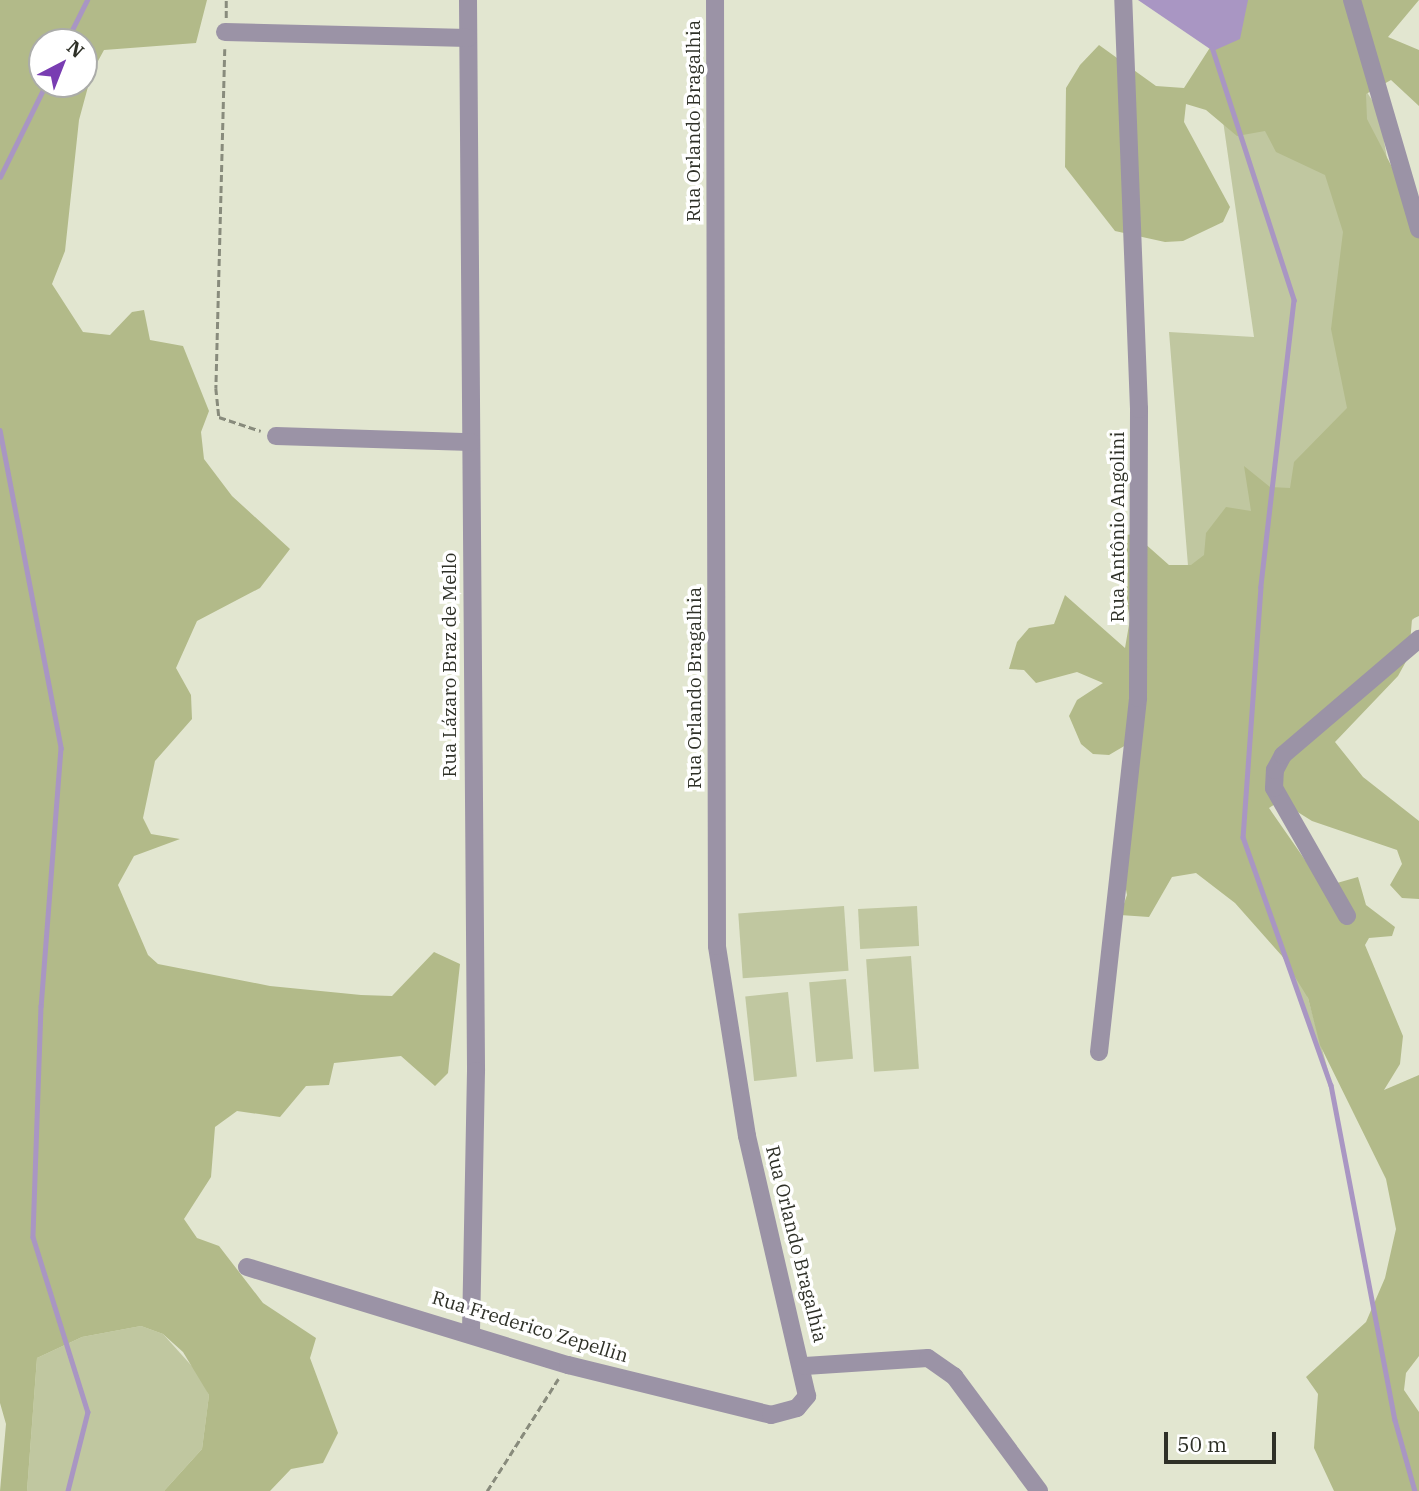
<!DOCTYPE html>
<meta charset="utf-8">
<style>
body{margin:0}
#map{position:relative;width:1419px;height:1491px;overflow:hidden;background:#e2e6d0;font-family:"IBM Plex Serif",serif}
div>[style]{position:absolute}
.green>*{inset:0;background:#c0c7a0;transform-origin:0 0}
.forest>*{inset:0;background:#b2ba89}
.water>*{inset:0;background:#a996c3}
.stream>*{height:4.5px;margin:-2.25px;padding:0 2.25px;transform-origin:2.25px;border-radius:2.25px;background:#a996c3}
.path>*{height:2.5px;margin-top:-1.25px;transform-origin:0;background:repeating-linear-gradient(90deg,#888b7c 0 7px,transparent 0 10.5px)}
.street>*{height:18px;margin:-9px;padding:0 9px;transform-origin:9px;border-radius:9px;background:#9b93a6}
span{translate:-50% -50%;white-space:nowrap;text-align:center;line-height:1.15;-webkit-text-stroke:7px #fff;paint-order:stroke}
.street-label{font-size:19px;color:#2e3027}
.north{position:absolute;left:28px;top:28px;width:70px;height:70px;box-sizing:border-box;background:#fff;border:2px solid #abaca9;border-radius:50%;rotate:42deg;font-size:19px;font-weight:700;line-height:28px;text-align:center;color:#2e3027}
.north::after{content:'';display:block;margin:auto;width:24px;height:32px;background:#793db2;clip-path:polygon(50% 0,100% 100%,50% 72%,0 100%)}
.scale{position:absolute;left:1164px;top:1432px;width:112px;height:32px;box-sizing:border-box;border:4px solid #2e3027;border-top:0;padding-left:9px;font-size:21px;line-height:24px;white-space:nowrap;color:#2e3027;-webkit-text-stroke:5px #fff;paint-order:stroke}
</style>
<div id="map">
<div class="green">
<div style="clip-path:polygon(1308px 0,1379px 111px,1419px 348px,1419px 614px,1362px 666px,1258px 818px,1331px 1081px,1243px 837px,1209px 824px,1169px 332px,1254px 337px,1213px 51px)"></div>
<div style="left:844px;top:906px;width:65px;height:106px;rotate:86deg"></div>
<div style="left:917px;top:906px;width:40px;height:59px;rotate:87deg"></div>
<div style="left:911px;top:956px;width:113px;height:45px;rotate:86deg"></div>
<div style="left:846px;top:979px;width:80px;height:37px;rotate:85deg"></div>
<div style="left:788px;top:992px;width:85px;height:43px;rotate:84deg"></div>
<div style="clip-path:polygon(141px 1326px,163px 1334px,199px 1374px,209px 1395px,202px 1449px,164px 1491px,27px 1491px,37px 1358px,82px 1337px)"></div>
</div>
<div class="forest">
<div style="clip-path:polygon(evenodd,0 0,207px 0,196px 43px,104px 50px,92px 72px,79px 120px,65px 251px,52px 284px,83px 332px,110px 335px,132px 312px,144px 310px,150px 340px,183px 346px,209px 411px,201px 432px,204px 459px,232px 496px,290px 549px,260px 588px,197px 621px,176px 668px,191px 695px,192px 719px,155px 761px,143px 818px,151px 834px,180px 839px,134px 856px,118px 885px,148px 955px,158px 964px,270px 986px,361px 995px,392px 996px,434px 952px,460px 964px,448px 1073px,435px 1086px,401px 1056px,334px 1063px,329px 1085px,306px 1086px,280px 1117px,237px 1111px,215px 1127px,211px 1177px,184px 1219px,197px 1238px,219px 1246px,263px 1303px,316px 1338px,310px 1358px,338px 1433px,323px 1463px,291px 1469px,270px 1491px,164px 1491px,202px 1449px,209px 1395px,183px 1352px,163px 1334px,141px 1326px,82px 1337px,37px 1358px,27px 1491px,0 1491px,6px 1424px,0 1403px,0 0,84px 42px,84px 84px,42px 84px,42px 42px,84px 42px)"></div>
<div style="clip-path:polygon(1213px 0,1419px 0,1388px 37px,1419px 50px,1419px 106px,1391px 80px,1366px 94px,1367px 119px,1419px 219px,1419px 616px,1412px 619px,1409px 656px,1398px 676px,1335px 742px,1363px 777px,1419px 821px,1419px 899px,1402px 898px,1390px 885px,1402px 864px,1397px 850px,1312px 821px,1280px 801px,1269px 808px,1319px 880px,1330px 885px,1358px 877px,1366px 905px,1395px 927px,1392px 936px,1369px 938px,1365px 945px,1403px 1036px,1400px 1064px,1384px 1090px,1419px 1075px,1419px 1356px,1406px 1373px,1404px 1390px,1419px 1412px,1419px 1491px,1334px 1491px,1314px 1448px,1318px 1394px,1306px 1377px,1366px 1322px,1385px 1278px,1396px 1229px,1386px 1179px,1320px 1045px,1308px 998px,1282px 956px,1235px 903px,1196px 873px,1172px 877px,1149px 917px,1120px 915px,1127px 895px,1115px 832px,1126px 745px,1109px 755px,1093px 754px,1081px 744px,1069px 716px,1077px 700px,1103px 683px,1077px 672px,1036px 683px,1024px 670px,1009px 669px,1017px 642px,1029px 628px,1054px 624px,1065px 595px,1125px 648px,1130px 619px,1118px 555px,1126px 535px,1134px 534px,1169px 565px,1191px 565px,1204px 555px,1206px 533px,1226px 507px,1251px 511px,1244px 466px,1270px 487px,1290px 488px,1294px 462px,1347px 408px,1331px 329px,1343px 232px,1325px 175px,1276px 152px,1265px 131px,1237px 136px,1206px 110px,1186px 104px,1184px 122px,1230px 207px,1223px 222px,1183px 241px,1165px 242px,1115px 231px,1065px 167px,1066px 88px,1080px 65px,1099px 45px,1156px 86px,1184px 88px,1211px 46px)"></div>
</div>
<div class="water">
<div style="clip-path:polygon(1138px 0,1248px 0,1240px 39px,1213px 51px)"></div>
</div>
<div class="stream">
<div style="left:66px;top:42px;width:47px;rotate:-63.4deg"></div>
<div style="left:1212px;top:47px;width:266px;rotate:72deg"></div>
<div style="left:1294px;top:300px;width:289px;rotate:96.6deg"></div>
<div style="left:1261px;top:587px;width:251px;rotate:94.1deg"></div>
<div style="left:1243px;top:837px;width:263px;rotate:70.5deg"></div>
<div style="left:1331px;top:1085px;width:341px;rotate:79.2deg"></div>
<div style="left:1395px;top:1420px;width:74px;rotate:74.3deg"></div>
<div style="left:0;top:177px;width:104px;rotate:-63.7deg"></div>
<div style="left:0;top:430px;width:324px;rotate:79.1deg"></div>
<div style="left:61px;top:748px;width:259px;rotate:94.4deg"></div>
<div style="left:41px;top:1006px;width:231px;rotate:92deg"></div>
<div style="left:33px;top:1237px;width:183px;rotate:72.6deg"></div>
<div style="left:88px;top:1412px;width:81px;rotate:104.2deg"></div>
</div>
<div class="path">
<div style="left:226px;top:18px;width:18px;rotate:-90deg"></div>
<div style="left:225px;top:49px;width:339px;rotate:91.5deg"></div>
<div style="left:216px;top:388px;width:29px;rotate:84deg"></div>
<div style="left:219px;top:417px;width:44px;rotate:18.4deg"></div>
<div style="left:487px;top:1491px;width:133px;rotate:-57.6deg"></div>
</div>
<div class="street">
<div style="left:468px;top:0;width:1071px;rotate:89.57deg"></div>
<div style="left:476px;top:1071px;width:260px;rotate:91.1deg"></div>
<div style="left:1352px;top:0;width:239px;rotate:73.7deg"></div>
<div style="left:225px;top:32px;width:243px;rotate:1.4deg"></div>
<div style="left:276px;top:436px;width:195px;rotate:1.8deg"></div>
<div style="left:1347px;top:916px;width:147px;rotate:-119.7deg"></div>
<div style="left:1274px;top:788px;width:18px;rotate:-87deg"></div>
<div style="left:1275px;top:770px;width:17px;rotate:-62deg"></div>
<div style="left:1283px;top:755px;width:179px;rotate:-40.5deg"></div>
<div style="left:1099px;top:1052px;width:356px;rotate:-83.7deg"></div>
<div style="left:1138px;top:698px;width:289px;rotate:-89.8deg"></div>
<div style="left:1139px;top:409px;width:409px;rotate:-92.2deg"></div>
<div style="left:247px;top:1267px;width:336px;rotate:17deg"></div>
<div style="left:568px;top:1365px;width:209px;rotate:13.8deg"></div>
<div style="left:771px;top:1415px;width:27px;rotate:-15deg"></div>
<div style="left:797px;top:1408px;width:16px;rotate:-50deg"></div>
<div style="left:807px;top:1396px;width:267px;rotate:-103deg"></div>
<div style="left:747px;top:1136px;width:192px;rotate:-99deg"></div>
<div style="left:717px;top:946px;width:946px;rotate:-90.12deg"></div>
<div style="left:805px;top:1366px;width:123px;rotate:-3.7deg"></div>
<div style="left:928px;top:1358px;width:32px;rotate:35deg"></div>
<div style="left:954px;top:1376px;width:143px;rotate:53.5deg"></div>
</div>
<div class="street-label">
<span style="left:694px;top:121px;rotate:-90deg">Rua Orlando Bragalhia</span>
<span style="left:1118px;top:527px;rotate:-90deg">Rua Antônio Angolini</span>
<span style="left:450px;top:665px;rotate:-90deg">Rua Lázaro Braz de Mello</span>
<span style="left:695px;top:688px;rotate:-90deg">Rua Orlando Bragalhia</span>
<span style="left:796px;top:1244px;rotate:76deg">Rua Orlando Bragalhia</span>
<span style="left:530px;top:1327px;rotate:17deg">Rua Frederico Zepellin</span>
</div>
<div class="north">N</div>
<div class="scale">50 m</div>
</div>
